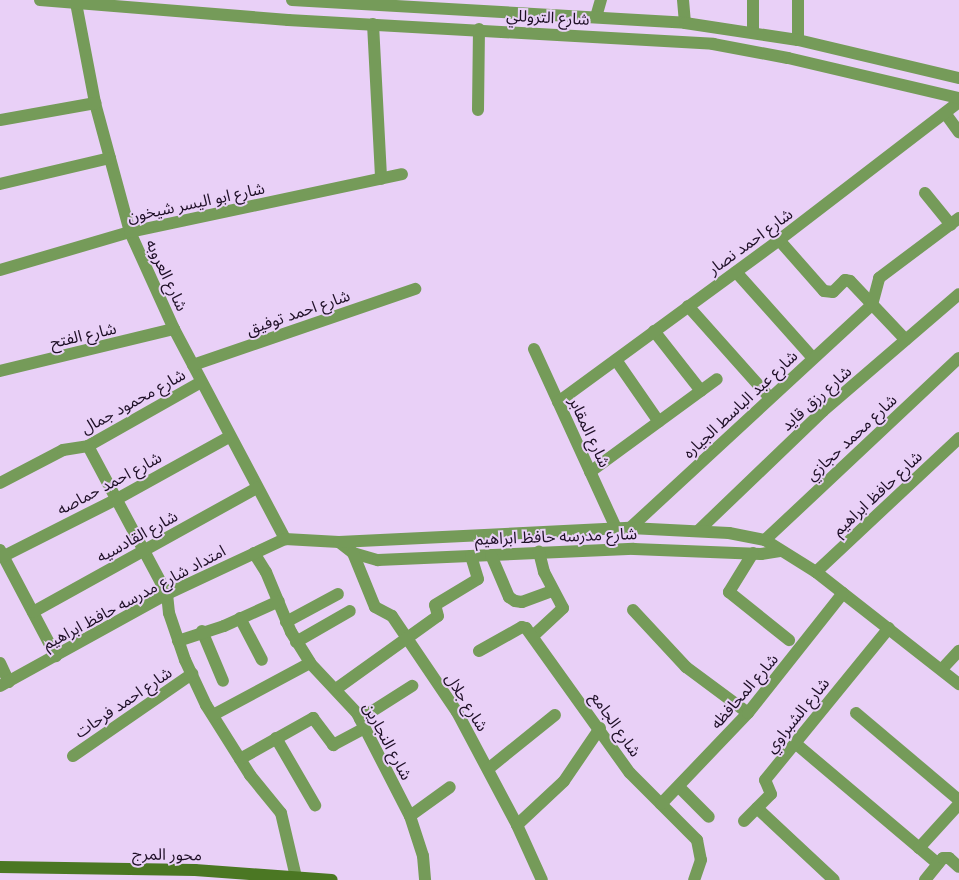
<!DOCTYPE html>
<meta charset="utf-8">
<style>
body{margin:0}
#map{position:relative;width:959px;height:880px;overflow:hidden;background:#e9d0f7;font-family:"Playfair Display","Noto Sans Arabic",serif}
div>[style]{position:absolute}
.minor>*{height:12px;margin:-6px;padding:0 6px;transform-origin:6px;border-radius:6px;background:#759b59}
.tertiary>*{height:12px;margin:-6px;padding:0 6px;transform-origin:6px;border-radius:6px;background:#759b59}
.secondary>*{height:12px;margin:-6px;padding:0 6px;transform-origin:6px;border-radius:6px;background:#4b7723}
span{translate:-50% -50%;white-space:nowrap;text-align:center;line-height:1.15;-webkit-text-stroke:4px #e9d0f7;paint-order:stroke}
.street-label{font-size:16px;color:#1e0f26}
</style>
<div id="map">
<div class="minor">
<div style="left:683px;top:0;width:23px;rotate:85deg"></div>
<div style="left:76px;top:3px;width:102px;rotate:79.2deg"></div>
<div style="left:95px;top:103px;width:134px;rotate:74.8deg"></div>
<div style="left:130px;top:232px;width:107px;rotate:65.6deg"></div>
<div style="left:174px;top:329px;width:238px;rotate:62.1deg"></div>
<div style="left:596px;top:17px;width:18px;rotate:-74deg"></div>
<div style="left:373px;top:24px;width:155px;rotate:87deg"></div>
<div style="left:753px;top:31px;width:31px;rotate:-90deg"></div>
<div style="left:798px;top:40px;width:40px;rotate:-90deg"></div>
<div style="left:478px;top:110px;width:81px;rotate:-89.3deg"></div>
<div style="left:945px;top:113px;width:24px;rotate:54deg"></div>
<div style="left:0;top:120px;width:97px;rotate:-10.1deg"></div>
<div style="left:0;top:184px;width:113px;rotate:-13.3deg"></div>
<div style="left:925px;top:193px;width:41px;rotate:50.9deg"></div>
<div style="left:779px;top:240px;width:68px;rotate:48.6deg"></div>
<div style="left:824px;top:291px;width:9px;rotate:6deg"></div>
<div style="left:833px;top:292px;width:17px;rotate:-45deg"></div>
<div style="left:845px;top:280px;width:5px;rotate:11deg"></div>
<div style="left:850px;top:281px;width:81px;rotate:46.5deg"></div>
<div style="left:0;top:270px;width:135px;rotate:-16.3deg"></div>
<div style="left:130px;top:232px;width:278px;rotate:-12deg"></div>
<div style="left:736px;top:272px;width:115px;rotate:48.2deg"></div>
<div style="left:688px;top:306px;width:123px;rotate:48.3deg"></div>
<div style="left:654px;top:331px;width:76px;rotate:51.9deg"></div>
<div style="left:534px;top:349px;width:197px;rotate:65.4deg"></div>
<div style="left:616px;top:360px;width:75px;rotate:55.3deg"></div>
<div style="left:193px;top:365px;width:235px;rotate:-18.9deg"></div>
<div style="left:0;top:371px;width:179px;rotate:-13.6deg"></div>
<div style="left:558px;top:402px;width:274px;rotate:-36.2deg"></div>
<div style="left:779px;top:240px;width:227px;rotate:-37.5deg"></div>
<div style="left:88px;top:446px;width:168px;rotate:61.9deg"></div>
<div style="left:167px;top:594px;width:19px;rotate:84deg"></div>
<div style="left:169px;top:613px;width:50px;rotate:71.2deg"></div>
<div style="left:185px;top:660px;width:50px;rotate:65deg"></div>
<div style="left:206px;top:705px;width:83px;rotate:57.8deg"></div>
<div style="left:250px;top:775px;width:49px;rotate:50.8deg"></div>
<div style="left:281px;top:813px;width:66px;rotate:76.8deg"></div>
<div style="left:590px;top:472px;width:157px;rotate:-36.2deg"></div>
<div style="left:0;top:483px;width:71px;rotate:-27.6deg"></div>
<div style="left:63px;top:450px;width:25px;rotate:-9deg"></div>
<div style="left:88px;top:446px;width:130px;rotate:-29.5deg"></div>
<div style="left:630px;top:528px;width:329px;rotate:-42.7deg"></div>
<div style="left:872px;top:305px;width:28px;rotate:-75deg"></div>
<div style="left:879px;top:278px;width:100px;rotate:-36.9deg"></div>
<div style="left:699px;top:530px;width:172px;rotate:-43.8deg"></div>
<div style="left:823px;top:411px;width:179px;rotate:-40.7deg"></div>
<div style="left:765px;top:540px;width:266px;rotate:-43.2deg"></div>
<div style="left:339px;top:542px;width:18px;rotate:38deg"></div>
<div style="left:353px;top:553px;width:26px;rotate:16deg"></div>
<div style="left:378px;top:560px;width:256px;rotate:-2.5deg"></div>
<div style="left:634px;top:549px;width:127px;rotate:2.3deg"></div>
<div style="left:761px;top:554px;width:19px;rotate:-9deg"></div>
<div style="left:0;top:550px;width:120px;rotate:62.2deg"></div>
<div style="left:254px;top:553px;width:22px;rotate:58deg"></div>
<div style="left:266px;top:572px;width:65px;rotate:67.4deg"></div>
<div style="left:291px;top:632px;width:36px;rotate:58deg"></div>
<div style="left:310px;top:663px;width:69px;rotate:46.8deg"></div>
<div style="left:357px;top:713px;width:116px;rotate:62.8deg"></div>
<div style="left:410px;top:816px;width:42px;rotate:72deg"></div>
<div style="left:423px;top:856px;width:24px;rotate:85deg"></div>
<div style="left:353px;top:553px;width:58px;rotate:67.8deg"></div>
<div style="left:375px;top:607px;width:19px;rotate:28deg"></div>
<div style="left:392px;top:616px;width:116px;rotate:55.9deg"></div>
<div style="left:457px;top:712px;width:128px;rotate:62deg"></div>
<div style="left:517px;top:825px;width:60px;rotate:65.6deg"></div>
<div style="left:753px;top:553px;width:46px;rotate:121.6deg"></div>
<div style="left:729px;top:592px;width:77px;rotate:38.7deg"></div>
<div style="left:491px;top:555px;width:46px;rotate:66.8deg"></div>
<div style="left:509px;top:597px;width:7px;rotate:34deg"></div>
<div style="left:515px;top:601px;width:7px;rotate:8deg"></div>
<div style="left:522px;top:602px;width:33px;rotate:-20deg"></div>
<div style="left:4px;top:556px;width:127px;rotate:-26.8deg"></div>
<div style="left:117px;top:499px;width:128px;rotate:-29deg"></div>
<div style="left:816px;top:572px;width:196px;rotate:-43.1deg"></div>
<div style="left:633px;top:610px;width:78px;rotate:47.1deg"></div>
<div style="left:686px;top:667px;width:77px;rotate:36.6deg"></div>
<div style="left:33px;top:612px;width:256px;rotate:-29deg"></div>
<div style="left:240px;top:618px;width:47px;rotate:62.4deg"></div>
<div style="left:286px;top:622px;width:59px;rotate:-28.3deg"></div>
<div style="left:202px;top:631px;width:54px;rotate:67.2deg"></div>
<div style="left:533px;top:636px;width:41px;rotate:-43deg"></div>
<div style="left:563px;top:608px;width:41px;rotate:-117.8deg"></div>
<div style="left:544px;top:572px;width:21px;rotate:-104deg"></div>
<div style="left:178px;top:641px;width:48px;rotate:-18.1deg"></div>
<div style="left:224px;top:626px;width:60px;rotate:-24.4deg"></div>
<div style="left:296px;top:642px;width:62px;rotate:-29.9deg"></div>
<div style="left:479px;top:651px;width:49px;rotate:-29.2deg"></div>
<div style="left:522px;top:627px;width:4px;rotate:14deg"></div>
<div style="left:526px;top:628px;width:178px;rotate:54.4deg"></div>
<div style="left:630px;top:773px;width:95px;rotate:45deg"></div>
<div style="left:697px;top:840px;width:20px;rotate:79deg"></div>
<div style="left:701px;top:860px;width:21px;rotate:109deg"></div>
<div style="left:0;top:663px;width:21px;rotate:65deg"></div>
<div style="left:942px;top:669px;width:25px;rotate:-47deg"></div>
<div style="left:0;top:686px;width:191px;rotate:-28.9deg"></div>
<div style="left:167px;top:594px;width:130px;rotate:-25deg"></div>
<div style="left:285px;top:539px;width:54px;rotate:3.2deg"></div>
<div style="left:339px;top:542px;width:291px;rotate:-2.8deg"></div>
<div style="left:630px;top:528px;width:99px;rotate:2.9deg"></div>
<div style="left:729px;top:533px;width:37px;rotate:11deg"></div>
<div style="left:765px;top:540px;width:60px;rotate:32.1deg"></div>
<div style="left:816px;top:572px;width:182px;rotate:38.1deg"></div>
<div style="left:336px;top:689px;width:125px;rotate:-35.6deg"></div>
<div style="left:438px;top:616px;width:11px;rotate:-105deg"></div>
<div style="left:435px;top:605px;width:50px;rotate:-31.2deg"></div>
<div style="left:478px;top:579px;width:24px;rotate:-107deg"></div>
<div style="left:856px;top:713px;width:135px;rotate:40.2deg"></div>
<div style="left:213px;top:715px;width:110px;rotate:-28.2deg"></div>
<div style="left:360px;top:719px;width:62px;rotate:-32.4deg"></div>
<div style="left:276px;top:738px;width:78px;rotate:59.8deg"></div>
<div style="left:795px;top:743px;width:187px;rotate:40.2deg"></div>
<div style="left:73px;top:756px;width:145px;rotate:-34.6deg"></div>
<div style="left:240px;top:759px;width:84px;rotate:-29.3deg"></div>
<div style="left:313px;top:718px;width:34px;rotate:53deg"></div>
<div style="left:333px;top:745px;width:34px;rotate:-28deg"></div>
<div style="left:488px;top:769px;width:86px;rotate:-38.9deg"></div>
<div style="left:679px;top:787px;width:42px;rotate:45deg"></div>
<div style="left:661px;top:804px;width:126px;rotate:-46.3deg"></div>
<div style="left:748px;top:713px;width:153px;rotate:-51.6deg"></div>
<div style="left:757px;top:808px;width:105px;rotate:43.1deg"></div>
<div style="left:410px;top:816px;width:49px;rotate:-35.9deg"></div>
<div style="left:744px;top:821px;width:38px;rotate:-45deg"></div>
<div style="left:771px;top:794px;width:15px;rotate:-113deg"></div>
<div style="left:765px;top:780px;width:196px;rotate:-50.8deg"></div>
<div style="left:517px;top:825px;width:64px;rotate:-43.1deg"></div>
<div style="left:564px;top:781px;width:64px;rotate:-55.8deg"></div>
<div style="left:919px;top:848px;width:59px;rotate:-47.7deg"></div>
<div style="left:925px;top:880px;width:28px;rotate:-51deg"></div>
<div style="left:943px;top:858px;width:6px"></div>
<div style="left:949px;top:858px;width:13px;rotate:42deg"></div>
</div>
<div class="tertiary">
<div style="left:40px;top:0;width:249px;rotate:4.6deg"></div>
<div style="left:288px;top:20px;width:426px;rotate:3.2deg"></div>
<div style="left:713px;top:44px;width:76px;rotate:10.6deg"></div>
<div style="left:788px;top:58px;width:176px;rotate:13.2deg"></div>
<div style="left:292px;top:0;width:394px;rotate:3.3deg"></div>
<div style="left:685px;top:23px;width:114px;rotate:8.6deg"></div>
<div style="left:798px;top:40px;width:165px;rotate:13.3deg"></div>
</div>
<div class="secondary">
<div style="left:0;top:867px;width:195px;rotate:0.9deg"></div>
<div style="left:195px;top:870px;width:137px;rotate:4.2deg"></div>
</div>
<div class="street-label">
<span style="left:548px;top:17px;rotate:3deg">شارع التروللي</span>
<span style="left:196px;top:202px;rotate:-12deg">شارع ابو اليسر شيخون</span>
<span style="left:750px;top:241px;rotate:-36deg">شارع احمد نصار</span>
<span style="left:167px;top:275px;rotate:65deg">شارع العروبه</span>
<span style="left:298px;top:312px;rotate:-19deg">شارع احمد توفيق</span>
<span style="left:83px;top:335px;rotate:-13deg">شارع الفتح</span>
<span style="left:816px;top:398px;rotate:-42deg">شارع رزق قايد</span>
<span style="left:133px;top:401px;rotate:-29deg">شارع محمود جمال</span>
<span style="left:740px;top:404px;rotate:-43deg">شارع عبد الباسط الجياره</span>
<span style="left:590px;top:432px;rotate:65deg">شارع المقابر</span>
<span style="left:851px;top:437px;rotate:-43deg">شارع محمد حجازي</span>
<span style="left:109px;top:483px;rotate:-28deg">شارع احمد حماصه</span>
<span style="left:877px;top:493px;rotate:-43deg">شارع حافظ ابراهيم</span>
<span style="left:137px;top:536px;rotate:-29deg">شارع القادسيه</span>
<span style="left:556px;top:536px;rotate:-2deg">شارع مدرسه حافظ ابراهيم</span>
<span style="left:134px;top:597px;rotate:-28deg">امتداد شارع مدرسه حافظ ابراهيم</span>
<span style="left:744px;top:691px;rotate:-49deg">شارع المحافظه</span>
<span style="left:123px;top:702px;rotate:-34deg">شارع احمد فرحات</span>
<span style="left:467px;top:702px;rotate:58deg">شارع جلال</span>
<span style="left:797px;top:715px;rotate:-51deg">شارع الشبراوي</span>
<span style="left:616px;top:724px;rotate:55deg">شارع الجامع</span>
<span style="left:388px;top:741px;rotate:62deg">شارع النجارين</span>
<span style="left:167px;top:854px;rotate:1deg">محور المرج</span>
</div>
</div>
